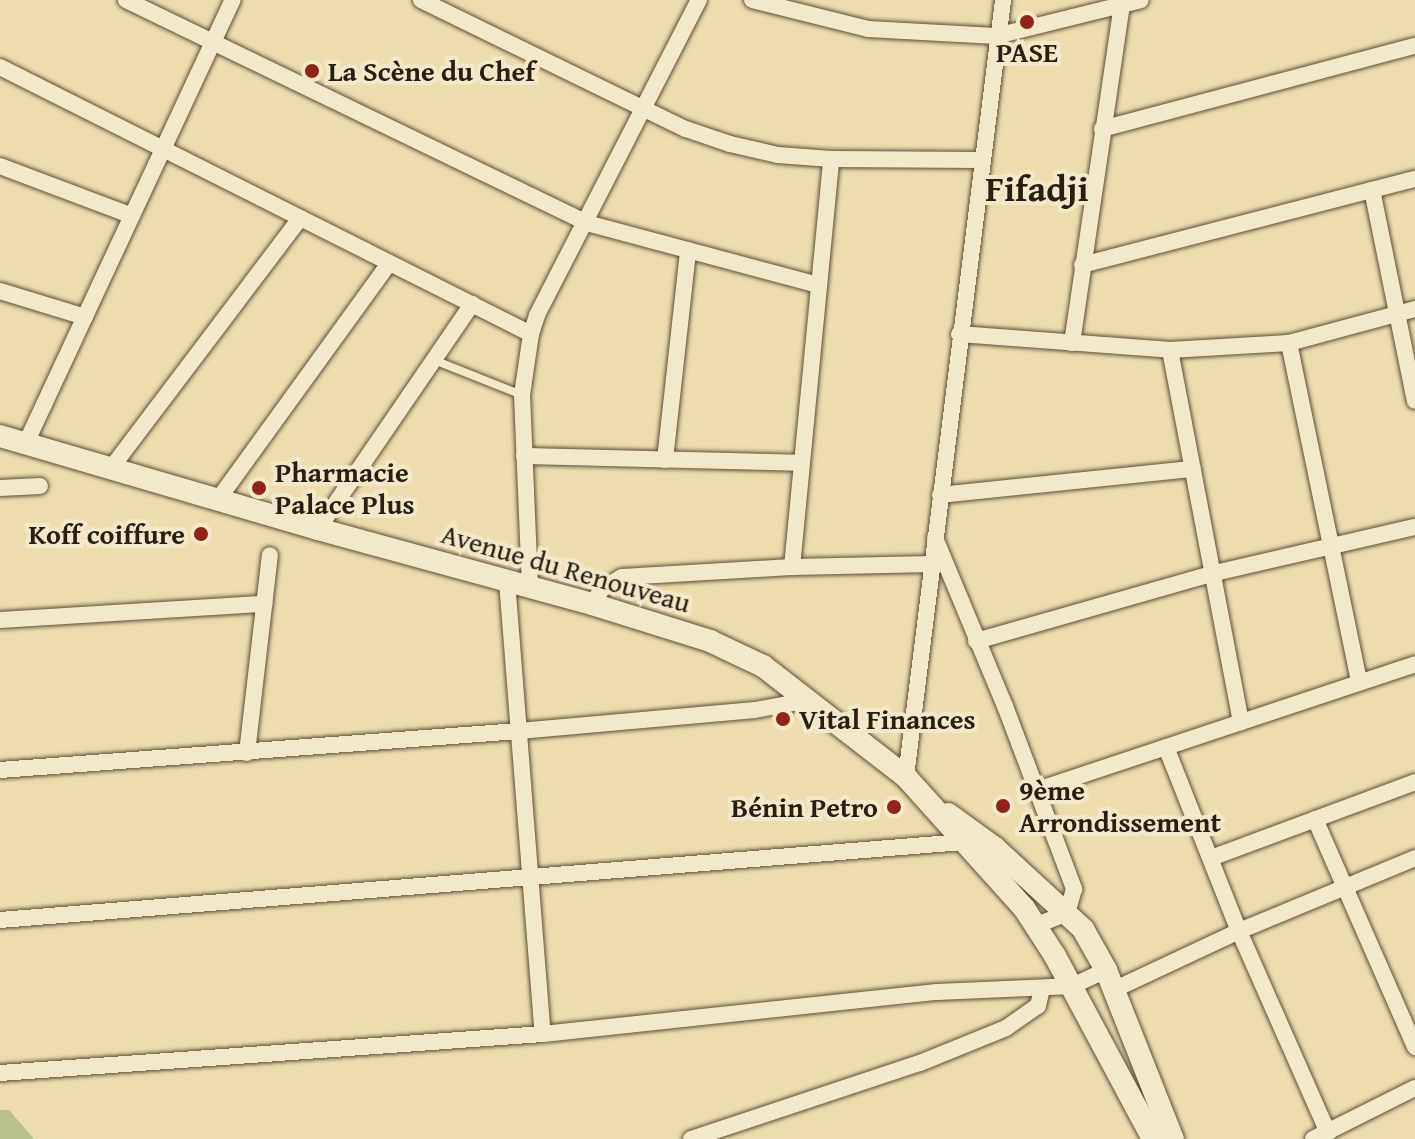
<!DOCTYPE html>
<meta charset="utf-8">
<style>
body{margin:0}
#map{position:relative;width:1415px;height:1139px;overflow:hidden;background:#edddae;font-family:"Gentium Book Plus",serif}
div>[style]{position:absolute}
.green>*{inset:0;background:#bac089}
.roads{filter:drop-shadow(0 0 2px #5a4e39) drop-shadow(0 0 2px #5a4e39)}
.service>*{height:8px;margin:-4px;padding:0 4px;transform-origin:4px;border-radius:4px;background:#f3e9ca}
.minor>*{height:16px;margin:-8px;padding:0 8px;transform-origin:8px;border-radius:8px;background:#f3e9ca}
.secondary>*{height:22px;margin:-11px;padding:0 11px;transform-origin:11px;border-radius:11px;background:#f3e9ca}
.dots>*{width:22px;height:22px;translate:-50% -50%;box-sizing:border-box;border:4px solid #f3e9ca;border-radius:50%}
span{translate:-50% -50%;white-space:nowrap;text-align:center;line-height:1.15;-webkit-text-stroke:8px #f3e9ca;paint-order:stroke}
.poi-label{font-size:28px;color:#291e12;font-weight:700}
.left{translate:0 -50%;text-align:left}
.right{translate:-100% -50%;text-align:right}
.street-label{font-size:28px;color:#291e12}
.district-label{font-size:36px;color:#291e12;font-weight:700}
</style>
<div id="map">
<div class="green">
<div style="clip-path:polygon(0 1110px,9px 1110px,34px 1139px,0 1139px)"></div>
</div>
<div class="roads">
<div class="service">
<div style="left:434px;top:360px;width:95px;rotate:21.7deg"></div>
</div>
<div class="minor">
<div style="left:126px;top:0;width:512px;rotate:25.81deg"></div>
<div style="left:587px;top:223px;width:239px;rotate:15deg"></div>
<div style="left:421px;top:0;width:295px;rotate:26deg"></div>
<div style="left:686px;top:129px;width:46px;rotate:18.8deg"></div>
<div style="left:730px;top:144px;width:49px;rotate:12.9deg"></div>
<div style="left:778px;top:155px;width:53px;rotate:4.3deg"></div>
<div style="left:831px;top:159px;width:150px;rotate:0.4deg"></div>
<div style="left:752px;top:0;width:120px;rotate:14deg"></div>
<div style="left:868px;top:29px;width:128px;rotate:3.1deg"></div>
<div style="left:996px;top:36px;width:149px;rotate:-13.9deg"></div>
<div style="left:0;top:67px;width:594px;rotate:26.69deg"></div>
<div style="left:1102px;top:129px;width:324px;rotate:-14.9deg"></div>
<div style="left:0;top:166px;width:141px;rotate:20.7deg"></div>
<div style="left:1372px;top:190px;width:215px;rotate:78.5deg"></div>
<div style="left:1082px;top:265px;width:344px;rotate:-14.5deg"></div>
<div style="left:0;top:291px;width:89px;rotate:17deg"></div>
<div style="left:959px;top:334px;width:212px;rotate:4.3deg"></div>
<div style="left:1170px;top:350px;width:119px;rotate:-3.4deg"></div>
<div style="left:1289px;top:343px;width:131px;rotate:-15.1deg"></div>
<div style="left:1072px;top:343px;width:342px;rotate:-81.6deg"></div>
<div style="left:1289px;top:343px;width:346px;rotate:78.3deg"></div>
<div style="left:1170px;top:350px;width:379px;rotate:79.2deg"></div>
<div style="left:26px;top:443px;width:489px;rotate:-65deg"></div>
<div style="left:524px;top:456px;width:277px;rotate:1.4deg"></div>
<div style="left:665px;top:460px;width:211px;rotate:-83.7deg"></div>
<div style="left:112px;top:467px;width:312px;rotate:-52.9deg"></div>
<div style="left:0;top:488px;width:40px;rotate:-2.9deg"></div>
<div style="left:940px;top:495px;width:254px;rotate:-5.9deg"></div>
<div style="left:217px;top:501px;width:294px;rotate:-54.1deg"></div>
<div style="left:318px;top:529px;width:273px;rotate:-55.6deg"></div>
<div style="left:935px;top:538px;width:182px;rotate:67.4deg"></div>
<div style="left:1005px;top:706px;width:196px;rotate:69.3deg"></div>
<div style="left:1074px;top:889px;width:25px;rotate:106deg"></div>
<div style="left:1067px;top:913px;width:32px;rotate:158deg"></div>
<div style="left:792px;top:567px;width:410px;rotate:-84.5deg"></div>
<div style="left:507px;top:581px;width:454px;rotate:85.5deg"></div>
<div style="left:530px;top:586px;width:191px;rotate:-92.4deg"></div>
<div style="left:522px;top:395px;width:62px;rotate:-81.6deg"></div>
<div style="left:531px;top:334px;width:20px;rotate:-72deg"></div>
<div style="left:537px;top:315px;width:354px;rotate:-62.8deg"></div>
<div style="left:592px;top:604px;width:18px;rotate:-56deg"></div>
<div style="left:602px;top:589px;width:23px;rotate:-31deg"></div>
<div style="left:622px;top:577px;width:170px;rotate:-3.4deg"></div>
<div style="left:792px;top:567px;width:140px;rotate:-1.2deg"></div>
<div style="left:0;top:620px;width:265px;rotate:-3.5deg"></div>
<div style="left:976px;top:641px;width:248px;rotate:-15.9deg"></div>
<div style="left:1215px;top:573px;width:205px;rotate:-13deg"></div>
<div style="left:1166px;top:747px;width:198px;rotate:68.4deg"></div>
<div style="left:1239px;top:931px;width:221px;rotate:66.2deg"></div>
<div style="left:247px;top:753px;width:199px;rotate:-83.4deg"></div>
<div style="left:0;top:770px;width:520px;rotate:-4.3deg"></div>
<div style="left:519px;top:731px;width:237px;rotate:-5.1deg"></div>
<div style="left:755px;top:710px;width:56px;rotate:-10.3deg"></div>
<div style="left:906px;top:777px;width:783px;rotate:-82.88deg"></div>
<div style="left:1037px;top:790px;width:398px;rotate:-18.4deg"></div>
<div style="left:1315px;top:819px;width:249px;rotate:66.3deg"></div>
<div style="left:1211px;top:858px;width:218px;rotate:-20.4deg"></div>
<div style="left:0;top:920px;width:966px;rotate:-4.63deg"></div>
<div style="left:1113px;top:990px;width:139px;rotate:-25.1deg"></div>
<div style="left:1239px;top:931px;width:191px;rotate:-22.5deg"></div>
<div style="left:0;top:1073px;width:544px;rotate:-4.11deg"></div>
<div style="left:543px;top:1034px;width:396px;rotate:-6.1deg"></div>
<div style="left:937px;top:992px;width:135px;rotate:-2.5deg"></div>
<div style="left:1072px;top:986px;width:38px;rotate:-25deg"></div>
<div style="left:691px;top:1139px;width:241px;rotate:-18.4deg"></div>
<div style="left:920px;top:1063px;width:93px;rotate:-22.1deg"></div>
<div style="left:1006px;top:1028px;width:39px;rotate:-35deg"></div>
<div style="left:1038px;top:1006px;width:18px;rotate:-77deg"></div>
<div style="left:1313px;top:1139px;width:114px;rotate:-26.6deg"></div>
</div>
<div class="secondary">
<div style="left:0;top:436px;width:331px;rotate:16.3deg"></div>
<div style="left:318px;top:529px;width:284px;rotate:15.3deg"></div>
<div style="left:592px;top:604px;width:124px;rotate:17.4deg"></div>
<div style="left:710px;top:641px;width:59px;rotate:25.3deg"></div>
<div style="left:763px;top:666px;width:181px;rotate:37.8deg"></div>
<div style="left:906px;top:777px;width:176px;rotate:48deg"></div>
<div style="left:1024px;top:908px;width:57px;rotate:57.1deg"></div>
<div style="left:1055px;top:956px;width:208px;rotate:61.8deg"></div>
<div style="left:948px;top:814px;width:58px;rotate:35.9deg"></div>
<div style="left:995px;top:848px;width:120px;rotate:42.6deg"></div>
<div style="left:1083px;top:929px;width:47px;rotate:60.7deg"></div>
<div style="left:1106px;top:970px;width:182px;rotate:68.4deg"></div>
</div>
</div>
<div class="dots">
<div style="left:1027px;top:22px;background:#8f2418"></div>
<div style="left:312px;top:71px;background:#8f2418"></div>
<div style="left:259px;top:488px;background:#8f2418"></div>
<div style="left:201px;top:534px;background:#8f2418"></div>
<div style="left:783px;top:719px;background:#8f2418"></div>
<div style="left:1003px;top:806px;background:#8f2418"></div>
<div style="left:894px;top:807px;background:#8f2418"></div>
</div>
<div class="poi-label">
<span style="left:1027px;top:52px">PASE</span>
<span class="left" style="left:328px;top:71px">La Scène du Chef</span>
<span class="left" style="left:275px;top:488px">Pharmacie<br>Palace Plus</span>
<span class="right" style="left:185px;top:534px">Koff coiffure</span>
<span class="left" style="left:799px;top:719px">Vital Finances</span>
<span class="left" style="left:1019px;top:806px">9ème<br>Arrondissement</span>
<span class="right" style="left:878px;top:807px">Bénin Petro</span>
</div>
<div class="street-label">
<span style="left:566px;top:568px;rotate:16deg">Avenue du Renouveau</span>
</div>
<div class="district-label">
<span style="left:1037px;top:188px">Fifadji</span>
</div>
</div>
